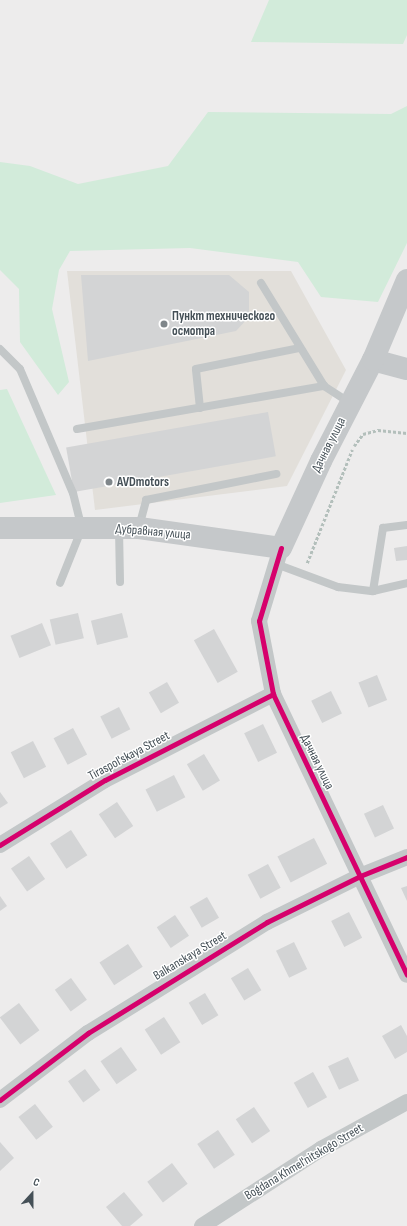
<!DOCTYPE html>
<meta charset="utf-8">
<style>
body{margin:0}
#map{position:relative;width:407px;height:1226px;overflow:hidden;background:#edecec;font-family:"Sofia Sans Condensed",sans-serif}
div>[style]{position:absolute}
.commercial>*{inset:0;background:#e2dfda}
.green>*{inset:0;background:#d2ebda}
.building>*{inset:0;background:#d3d4d5;transform-origin:0 0}
.path>*{height:2.5px;margin-top:-1.25px;transform-origin:0;background:repeating-linear-gradient(90deg,#b3bfbb 0 3px,transparent 0 5px)}
.lane>*{height:8px;margin:-4px;padding:0 4px;transform-origin:4px;border-radius:4px;background:#c3c7c8}
.street>*{height:16px;margin:-8px;padding:0 8px;transform-origin:8px;border-radius:8px;background:#c3c7c8}
.secondary>*{height:22px;margin:-11px;padding:0 11px;transform-origin:11px;border-radius:11px;background:#c5c8ca}
.cycleway>*{height:5px;margin:-2.5px;padding:0 2.5px;transform-origin:2.5px;border-radius:2.5px;background:#d6006c}
.dots>*{width:11px;height:11px;translate:-50% -50%;box-sizing:border-box;border:2px solid #fff;border-radius:50%}
span{translate:-50% -50%;white-space:nowrap;text-align:center;line-height:1.15;-webkit-text-stroke:3px #fff;paint-order:stroke}
.poi-label{font-size:13px;color:#455057;font-weight:700}
.left{translate:0 -50%;text-align:left}
.street-label{font-size:13px;color:#455057}
.north{position:absolute;left:12px;top:1174px;width:40px;height:40px;-webkit-text-stroke:3px #fff;paint-order:stroke;rotate:21deg;font-size:11px;font-weight:700;line-height:16px;text-align:center;color:#455057}
.north::after{content:'';display:block;margin:auto;width:14px;height:18px;background:#455057;clip-path:polygon(50% 0,100% 100%,50% 72%,0 100%)}
</style>
<div id="map">
<div class="commercial">
<div style="clip-path:polygon(67px 271px,291px 271px,346px 370px,287px 486px,95px 510px)"></div>
</div>
<div class="green">
<div style="clip-path:polygon(269px 0,407px 0,407px 35px,403px 44px,251px 42px)"></div>
<div style="clip-path:polygon(407px 106px,407px 243px,378px 302px,321px 297px,298px 262px,190px 248px,70px 251px,59px 270px,52px 309px,69px 382px,58px 395px,20px 342px,19px 289px,0 270px,0 162px,30px 166px,78px 184px,168px 166px,208px 112px,391px 114px)"></div>
<div style="clip-path:polygon(7px 389px,56px 495px,0 503px,0 390px)"></div>
</div>
<div class="building">
<div style="clip-path:polygon(81px 275px,229px 275px,249px 292px,249px 317px,236px 331px,88px 361px)"></div>
<div style="left:268px;top:412px;width:45px;height:205px;rotate:80deg"></div>
<div style="clip-path:polygon(407px 546px,407px 560px,396px 561px,394px 548px)"></div>
<div style="left:78px;top:613px;width:26px;height:29px;rotate:77deg"></div>
<div style="left:122px;top:613px;width:25px;height:32px;rotate:76deg"></div>
<div style="left:42px;top:623px;width:24px;height:34px;rotate:68deg"></div>
<div style="left:214px;top:629px;width:49px;height:23px;rotate:61deg"></div>
<div style="left:377px;top:675px;width:27px;height:20px;rotate:68deg"></div>
<div style="left:167px;top:682px;width:24px;height:21px;rotate:60deg"></div>
<div style="left:331px;top:691px;width:25px;height:22px;rotate:64deg"></div>
<div style="left:119px;top:707px;width:25px;height:21px;rotate:63deg"></div>
<div style="left:263px;top:724px;width:32px;height:21px;rotate:64deg"></div>
<div style="left:73px;top:728px;width:30px;height:22px;rotate:62deg"></div>
<div style="left:33px;top:741px;width:29px;height:25px;rotate:63deg"></div>
<div style="left:204px;top:754px;width:31px;height:20px;rotate:59deg"></div>
<div style="left:174px;top:775px;width:25px;height:32px;rotate:63deg"></div>
<div style="clip-path:polygon(0 792px,8px 803px,0 808px)"></div>
<div style="left:117px;top:802px;width:29px;height:22px;rotate:56deg"></div>
<div style="left:383px;top:805px;width:26px;height:21px;rotate:65deg"></div>
<div style="left:71px;top:830px;width:30px;height:25px;rotate:57deg"></div>
<div style="left:314px;top:838px;width:29px;height:41px;rotate:63deg"></div>
<div style="left:29px;top:856px;width:28px;height:22px;rotate:55deg"></div>
<div style="left:268px;top:864px;width:27px;height:23px;rotate:62deg"></div>
<div style="clip-path:polygon(407px 886px,407px 901px,401px 888px)"></div>
<div style="clip-path:polygon(0 896px,7px 906px,0 911px)"></div>
<div style="left:207px;top:897px;width:24px;height:20px;rotate:60deg"></div>
<div style="left:349px;top:912px;width:29px;height:20px;rotate:63deg"></div>
<div style="left:175px;top:915px;width:25px;height:22px;rotate:56deg"></div>
<div style="left:294px;top:942px;width:30px;height:20px;rotate:64deg"></div>
<div style="left:128px;top:944px;width:27px;height:34px;rotate:57deg"></div>
<div style="left:248px;top:968px;width:26px;height:20px;rotate:59deg"></div>
<div style="left:71px;top:978px;width:27px;height:20px;rotate:54deg"></div>
<div style="left:205px;top:993px;width:26px;height:19px;rotate:59deg"></div>
<div style="left:19px;top:1003px;width:34px;height:24px;rotate:53deg"></div>
<div style="left:164px;top:1017px;width:30px;height:23px;rotate:57deg"></div>
<div style="clip-path:polygon(401px 1025px,407px 1036px,407px 1052px,395px 1059px,382px 1036px)"></div>
<div style="left:121px;top:1047px;width:28px;height:25px;rotate:55deg"></div>
<div style="left:348px;top:1057px;width:26px;height:22px;rotate:65deg"></div>
<div style="left:85px;top:1069px;width:26px;height:21px;rotate:54deg"></div>
<div style="left:313px;top:1072px;width:29px;height:22px;rotate:61deg"></div>
<div style="left:35px;top:1104px;width:29px;height:21px;rotate:52deg"></div>
<div style="left:254px;top:1107px;width:29px;height:22px;rotate:56deg"></div>
<div style="left:218px;top:1130px;width:30px;height:25px;rotate:56deg"></div>
<div style="clip-path:polygon(0 1142px,14px 1158px,0 1171px)"></div>
<div style="left:172px;top:1163px;width:26px;height:31px;rotate:53deg"></div>
<div style="clip-path:polygon(124px 1192px,143px 1215px,130px 1226px,122px 1226px,106px 1207px)"></div>
</div>
<div class="path">
<div style="left:354px;top:446px;width:15px;rotate:-53deg"></div>
<div style="left:363px;top:434px;width:16px;rotate:-15deg"></div>
<div style="left:378px;top:430px;width:29px;rotate:6deg"></div>
<div style="left:307px;top:563px;width:122px;rotate:-68.3deg"></div>
</div>
<div class="lane">
<div style="left:261px;top:283px;width:121px;rotate:58.5deg"></div>
<div style="left:324px;top:386px;width:31px;rotate:33deg"></div>
<div style="left:0;top:349px;width:28px;rotate:45deg"></div>
<div style="left:20px;top:369px;width:135px;rotate:66.9deg"></div>
<div style="left:73px;top:493px;width:36px;rotate:76deg"></div>
<div style="left:82px;top:528px;width:59px;rotate:111.8deg"></div>
<div style="left:200px;top:408px;width:39px;rotate:-96deg"></div>
<div style="left:196px;top:369px;width:105px;rotate:-11.5deg"></div>
<div style="left:77px;top:429px;width:251px;rotate:-9.9deg"></div>
<div style="left:139px;top:527px;width:28px;rotate:-75deg"></div>
<div style="left:146px;top:500px;width:133px;rotate:-11.3deg"></div>
<div style="left:119px;top:529px;width:53px;rotate:88.9deg"></div>
<div style="left:276px;top:564px;width:66px;rotate:20.4deg"></div>
<div style="left:338px;top:587px;width:35px;rotate:7deg"></div>
<div style="left:373px;top:591px;width:35px;rotate:-13deg"></div>
<div style="left:373px;top:591px;width:64px;rotate:-81deg"></div>
<div style="left:383px;top:528px;width:24px;rotate:-7deg"></div>
</div>
<div class="street">
<div style="left:281px;top:548px;width:76px;rotate:106.8deg"></div>
<div style="left:259px;top:621px;width:74px;rotate:79.1deg"></div>
<div style="left:273px;top:694px;width:311px;rotate:64.5deg"></div>
<div style="left:0;top:845px;width:123px;rotate:-31.8deg"></div>
<div style="left:105px;top:780px;width:189px;rotate:-27.1deg"></div>
<div style="left:0;top:1100px;width:111px;rotate:-37.3deg"></div>
<div style="left:88px;top:1033px;width:211px;rotate:-31.8deg"></div>
<div style="left:267px;top:922px;width:104px;rotate:-26.3deg"></div>
<div style="left:360px;top:876px;width:51px;rotate:-22deg"></div>
<div style="left:202px;top:1226px;width:142px;rotate:-32.9deg"></div>
<div style="left:321px;top:1149px;width:98px;rotate:-28.7deg"></div>
</div>
<div class="secondary">
<div style="left:373px;top:360px;width:35px;rotate:15deg"></div>
<div style="left:0;top:528px;width:139px"></div>
<div style="left:139px;top:528px;width:143px;rotate:8deg"></div>
<div style="left:281px;top:548px;width:96px;rotate:-65.3deg"></div>
<div style="left:321px;top:461px;width:114px;rotate:-62.8deg"></div>
<div style="left:373px;top:360px;width:87px;rotate:-67deg"></div>
</div>
<div class="cycleway">
<div style="left:281px;top:548px;width:76px;rotate:106.8deg"></div>
<div style="left:259px;top:621px;width:74px;rotate:79.1deg"></div>
<div style="left:273px;top:694px;width:311px;rotate:64.5deg"></div>
<div style="left:0;top:845px;width:123px;rotate:-31.8deg"></div>
<div style="left:105px;top:780px;width:189px;rotate:-27.1deg"></div>
<div style="left:0;top:1100px;width:111px;rotate:-37.3deg"></div>
<div style="left:88px;top:1033px;width:211px;rotate:-31.8deg"></div>
<div style="left:267px;top:922px;width:104px;rotate:-26.3deg"></div>
<div style="left:360px;top:876px;width:51px;rotate:-22deg"></div>
</div>
<div class="dots">
<div style="left:164px;top:324px;background:#80878b"></div>
<div style="left:109px;top:482px;background:#80878b"></div>
</div>
<div class="poi-label">
<span class="left" style="left:172px;top:324px">Пункт технического<br>осмотра</span>
<span class="left" style="left:117px;top:482px">AVDmotors</span>
</div>
<div class="street-label">
<span style="left:329px;top:445px;rotate:-63deg">Дачная улица</span>
<span style="left:153px;top:532px;rotate:5deg">Дубравная улица</span>
<span style="left:129px;top:756px;rotate:-28deg">Tiraspol'skaya Street</span>
<span style="left:317px;top:762px;rotate:64deg">Дачная улица</span>
<span style="left:190px;top:956px;rotate:-31deg">Balkanskaya Street</span>
<span style="left:304px;top:1162px;rotate:-31deg">Bogdana Khmel'nitskogo Street</span>
</div>
<div class="north">С</div>
</div>
